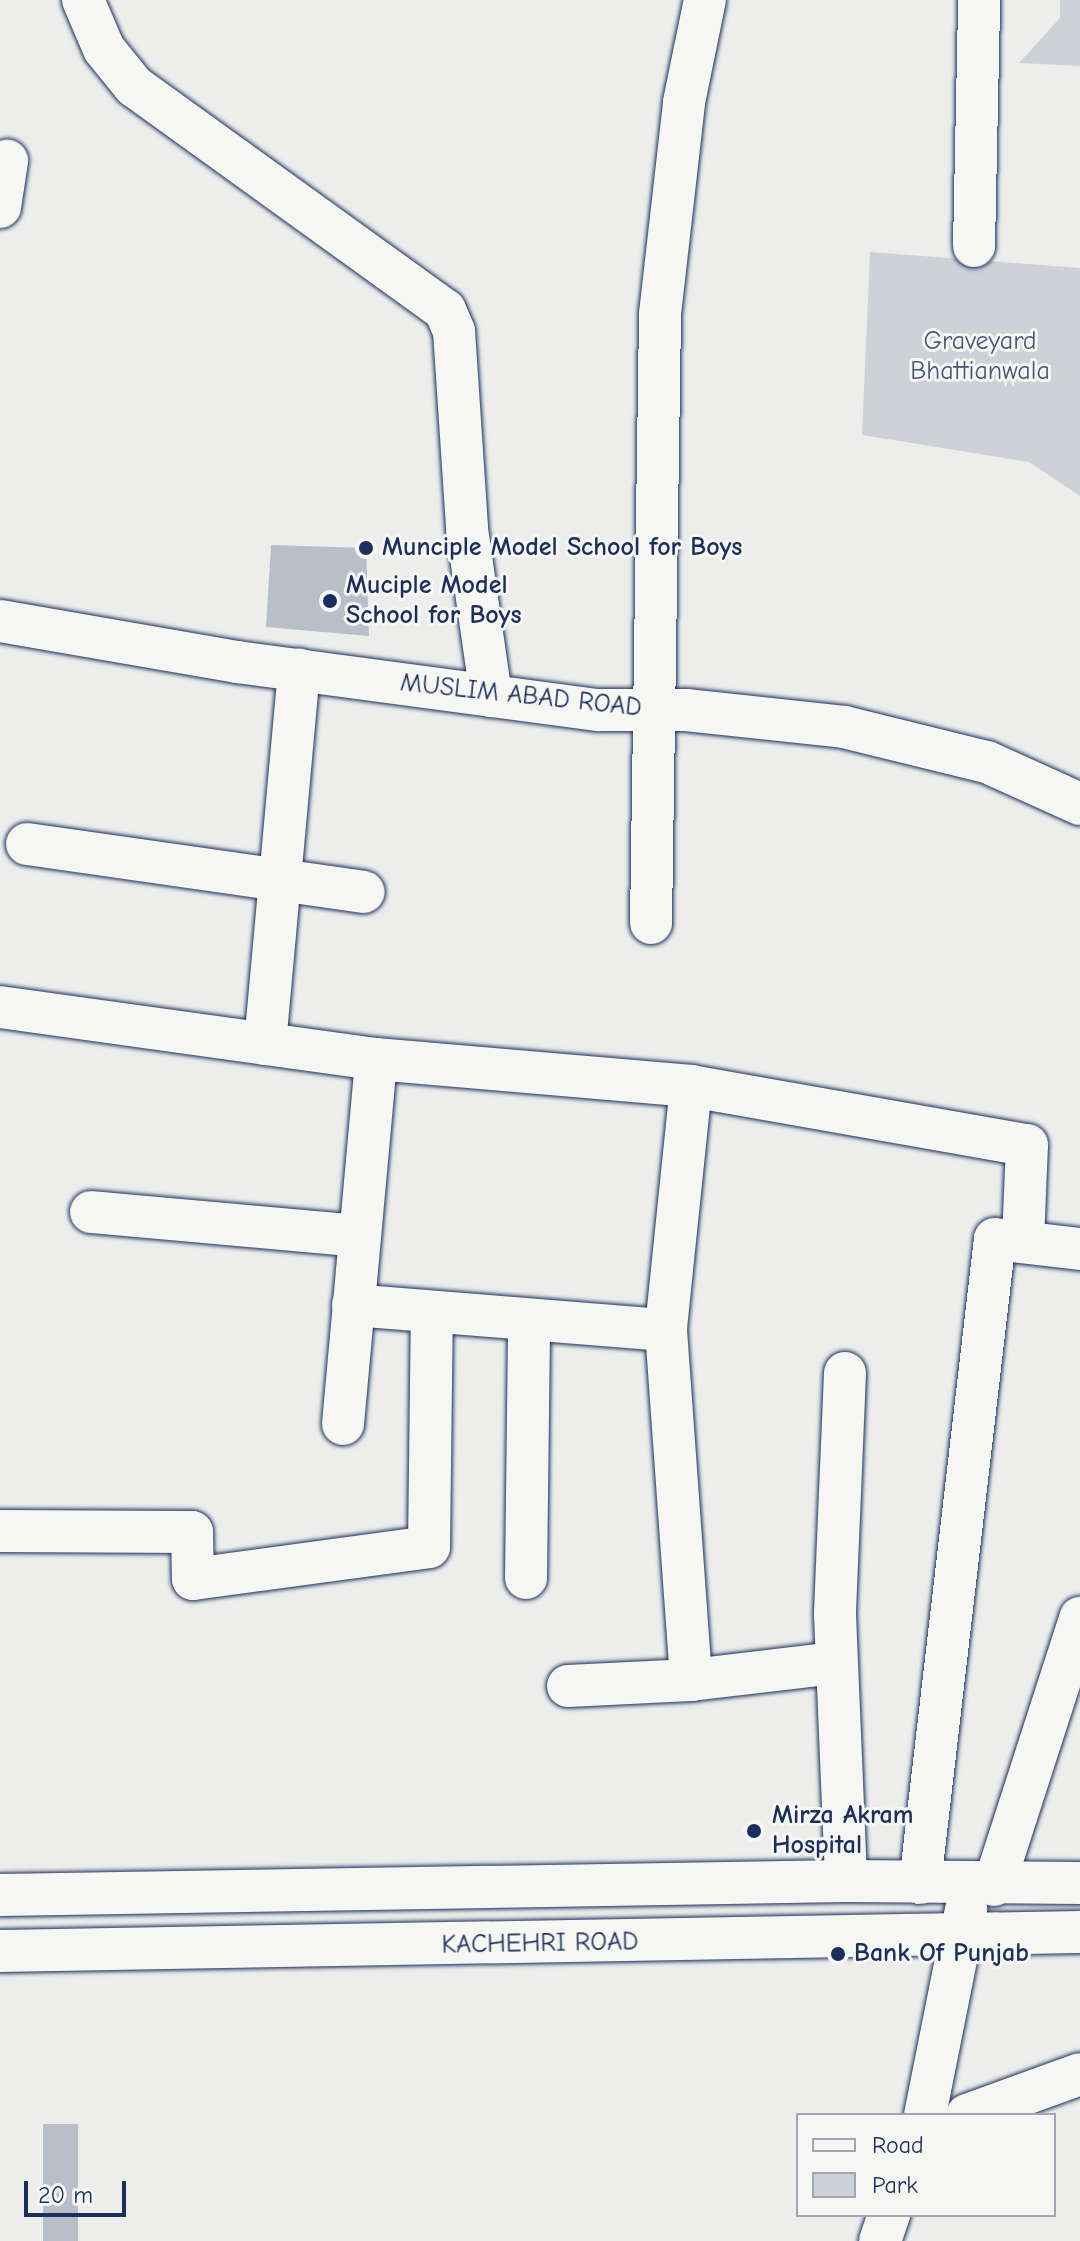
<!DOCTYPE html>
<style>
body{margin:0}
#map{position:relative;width:1080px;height:2241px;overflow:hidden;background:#edeeec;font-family:"Comic Neue",sans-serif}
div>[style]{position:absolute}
.green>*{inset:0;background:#ced2d7}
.building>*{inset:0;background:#b9bfc8;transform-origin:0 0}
.roads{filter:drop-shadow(0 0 2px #1b2f5e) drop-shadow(0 0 2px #1b2f5e)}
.minor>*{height:42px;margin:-21px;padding:0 21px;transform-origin:21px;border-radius:21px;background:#f6f6f2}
.dots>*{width:22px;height:22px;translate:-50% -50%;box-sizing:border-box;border:4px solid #f6f6f2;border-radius:50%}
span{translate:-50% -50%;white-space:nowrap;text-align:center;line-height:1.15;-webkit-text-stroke:6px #f6f6f2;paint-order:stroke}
.park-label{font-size:26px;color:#48587c}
.poi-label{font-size:26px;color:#1b2f5e;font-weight:700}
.left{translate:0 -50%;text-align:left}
.street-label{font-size:26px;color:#1b2f5e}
.legend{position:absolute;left:796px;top:2113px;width:260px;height:104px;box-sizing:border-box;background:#f6f6f2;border:2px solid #9ea6b7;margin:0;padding:10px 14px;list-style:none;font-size:24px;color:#1b2f5e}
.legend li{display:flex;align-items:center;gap:16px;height:40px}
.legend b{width:40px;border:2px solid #9ea6b7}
.scale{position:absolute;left:24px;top:2181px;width:102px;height:36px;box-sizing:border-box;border:4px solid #1b2f5e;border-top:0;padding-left:10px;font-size:24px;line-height:28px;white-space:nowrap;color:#1b2f5e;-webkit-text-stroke:6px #f6f6f2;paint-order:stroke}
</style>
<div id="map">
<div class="green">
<div style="clip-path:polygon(1060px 0,1080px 0,1080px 66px,1019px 63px,1060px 18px)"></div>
<div style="clip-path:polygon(870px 252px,1080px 268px,1080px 496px,1029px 462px,862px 435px)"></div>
</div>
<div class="building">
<div style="clip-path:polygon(271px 545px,366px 548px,369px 636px,266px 627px)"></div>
<div style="left:43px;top:2124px;width:35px;height:117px"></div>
</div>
<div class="roads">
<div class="minor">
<div style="left:83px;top:0;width:53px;rotate:66.8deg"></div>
<div style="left:104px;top:49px;width:48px;rotate:51deg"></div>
<div style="left:134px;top:86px;width:383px;rotate:35.8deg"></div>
<div style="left:445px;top:310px;width:23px;rotate:67deg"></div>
<div style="left:454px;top:331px;width:198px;rotate:86.2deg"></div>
<div style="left:467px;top:529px;width:169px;rotate:81.8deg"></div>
<div style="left:0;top:207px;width:47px;rotate:-81.3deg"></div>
<div style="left:974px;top:246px;width:246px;rotate:-88.8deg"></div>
<div style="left:0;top:621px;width:241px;rotate:9.8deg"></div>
<div style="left:237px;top:662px;width:365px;rotate:7.6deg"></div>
<div style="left:599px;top:710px;width:87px"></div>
<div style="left:686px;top:710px;width:159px;rotate:6.1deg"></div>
<div style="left:844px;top:727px;width:147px;rotate:13.8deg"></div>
<div style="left:987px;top:762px;width:102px;rotate:24.3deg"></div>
<div style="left:27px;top:844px;width:340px;rotate:8.1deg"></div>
<div style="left:651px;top:923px;width:609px;rotate:-89.15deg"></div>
<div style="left:660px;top:314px;width:213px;rotate:-83.5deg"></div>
<div style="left:684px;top:102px;width:104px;rotate:-78.4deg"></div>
<div style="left:0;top:1007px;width:380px;rotate:7.9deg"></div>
<div style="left:376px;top:1059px;width:316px;rotate:4.9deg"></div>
<div style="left:691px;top:1086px;width:341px;rotate:10deg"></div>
<div style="left:1027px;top:1145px;width:97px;rotate:92.4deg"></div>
<div style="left:265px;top:1044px;width:376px;rotate:-84.8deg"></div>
<div style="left:691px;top:1086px;width:245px;rotate:95.9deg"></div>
<div style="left:666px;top:1330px;width:351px;rotate:85.9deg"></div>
<div style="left:691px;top:1680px;width:146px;rotate:-6.7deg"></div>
<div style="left:91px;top:1212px;width:270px;rotate:5.1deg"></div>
<div style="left:353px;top:1305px;width:314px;rotate:4.6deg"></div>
<div style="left:845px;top:1373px;width:242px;rotate:92.4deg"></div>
<div style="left:835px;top:1615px;width:266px;rotate:87.6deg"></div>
<div style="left:343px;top:1424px;width:366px;rotate:-84.8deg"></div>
<div style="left:0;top:1531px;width:192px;rotate:0.3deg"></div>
<div style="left:192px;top:1532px;width:47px;rotate:88.8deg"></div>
<div style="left:193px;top:1579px;width:238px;rotate:-7.7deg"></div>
<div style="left:429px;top:1547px;width:235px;rotate:-89.3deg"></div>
<div style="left:526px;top:1578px;width:258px;rotate:-89.3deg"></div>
<div style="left:568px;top:1686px;width:123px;rotate:-2.8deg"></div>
<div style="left:920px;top:1883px;width:648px;rotate:-83.36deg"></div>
<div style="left:995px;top:1239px;width:86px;rotate:6.7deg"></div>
<div style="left:994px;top:1885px;width:281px;rotate:-72.1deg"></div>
<div style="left:0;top:1895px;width:846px;rotate:-0.95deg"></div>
<div style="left:846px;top:1881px;width:234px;rotate:0.5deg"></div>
<div style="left:0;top:1951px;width:1080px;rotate:-1.01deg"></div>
<div style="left:925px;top:2115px;width:210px;rotate:-78.7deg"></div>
<div style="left:967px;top:2115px;width:120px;rotate:-19.9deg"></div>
<div style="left:880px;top:2241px;width:28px;rotate:-71deg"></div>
</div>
</div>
<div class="dots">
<div style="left:366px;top:548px;background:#1b2f5e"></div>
<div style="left:330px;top:601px;background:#1b2f5e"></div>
<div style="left:754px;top:1831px;background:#1b2f5e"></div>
<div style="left:838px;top:1954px;background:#1b2f5e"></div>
</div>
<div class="park-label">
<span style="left:980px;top:357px">Graveyard<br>Bhattianwala</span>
</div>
<div class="poi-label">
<span class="left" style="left:382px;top:548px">Munciple Model School for Boys</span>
<span class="left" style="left:346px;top:601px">Muciple Model<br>School for Boys</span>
<span class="left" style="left:772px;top:1831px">Mirza Akram<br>Hospital</span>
<span class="left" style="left:854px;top:1954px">Bank Of Punjab</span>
</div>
<div class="street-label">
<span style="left:521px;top:696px;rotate:6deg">MUSLIM ABAD ROAD</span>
<span style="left:540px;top:1944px;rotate:-1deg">KACHEHRI ROAD</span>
</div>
<ul class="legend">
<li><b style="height:10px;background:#f6f6f2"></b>Road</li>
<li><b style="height:22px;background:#ced2d7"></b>Park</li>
</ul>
<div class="scale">20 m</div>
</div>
